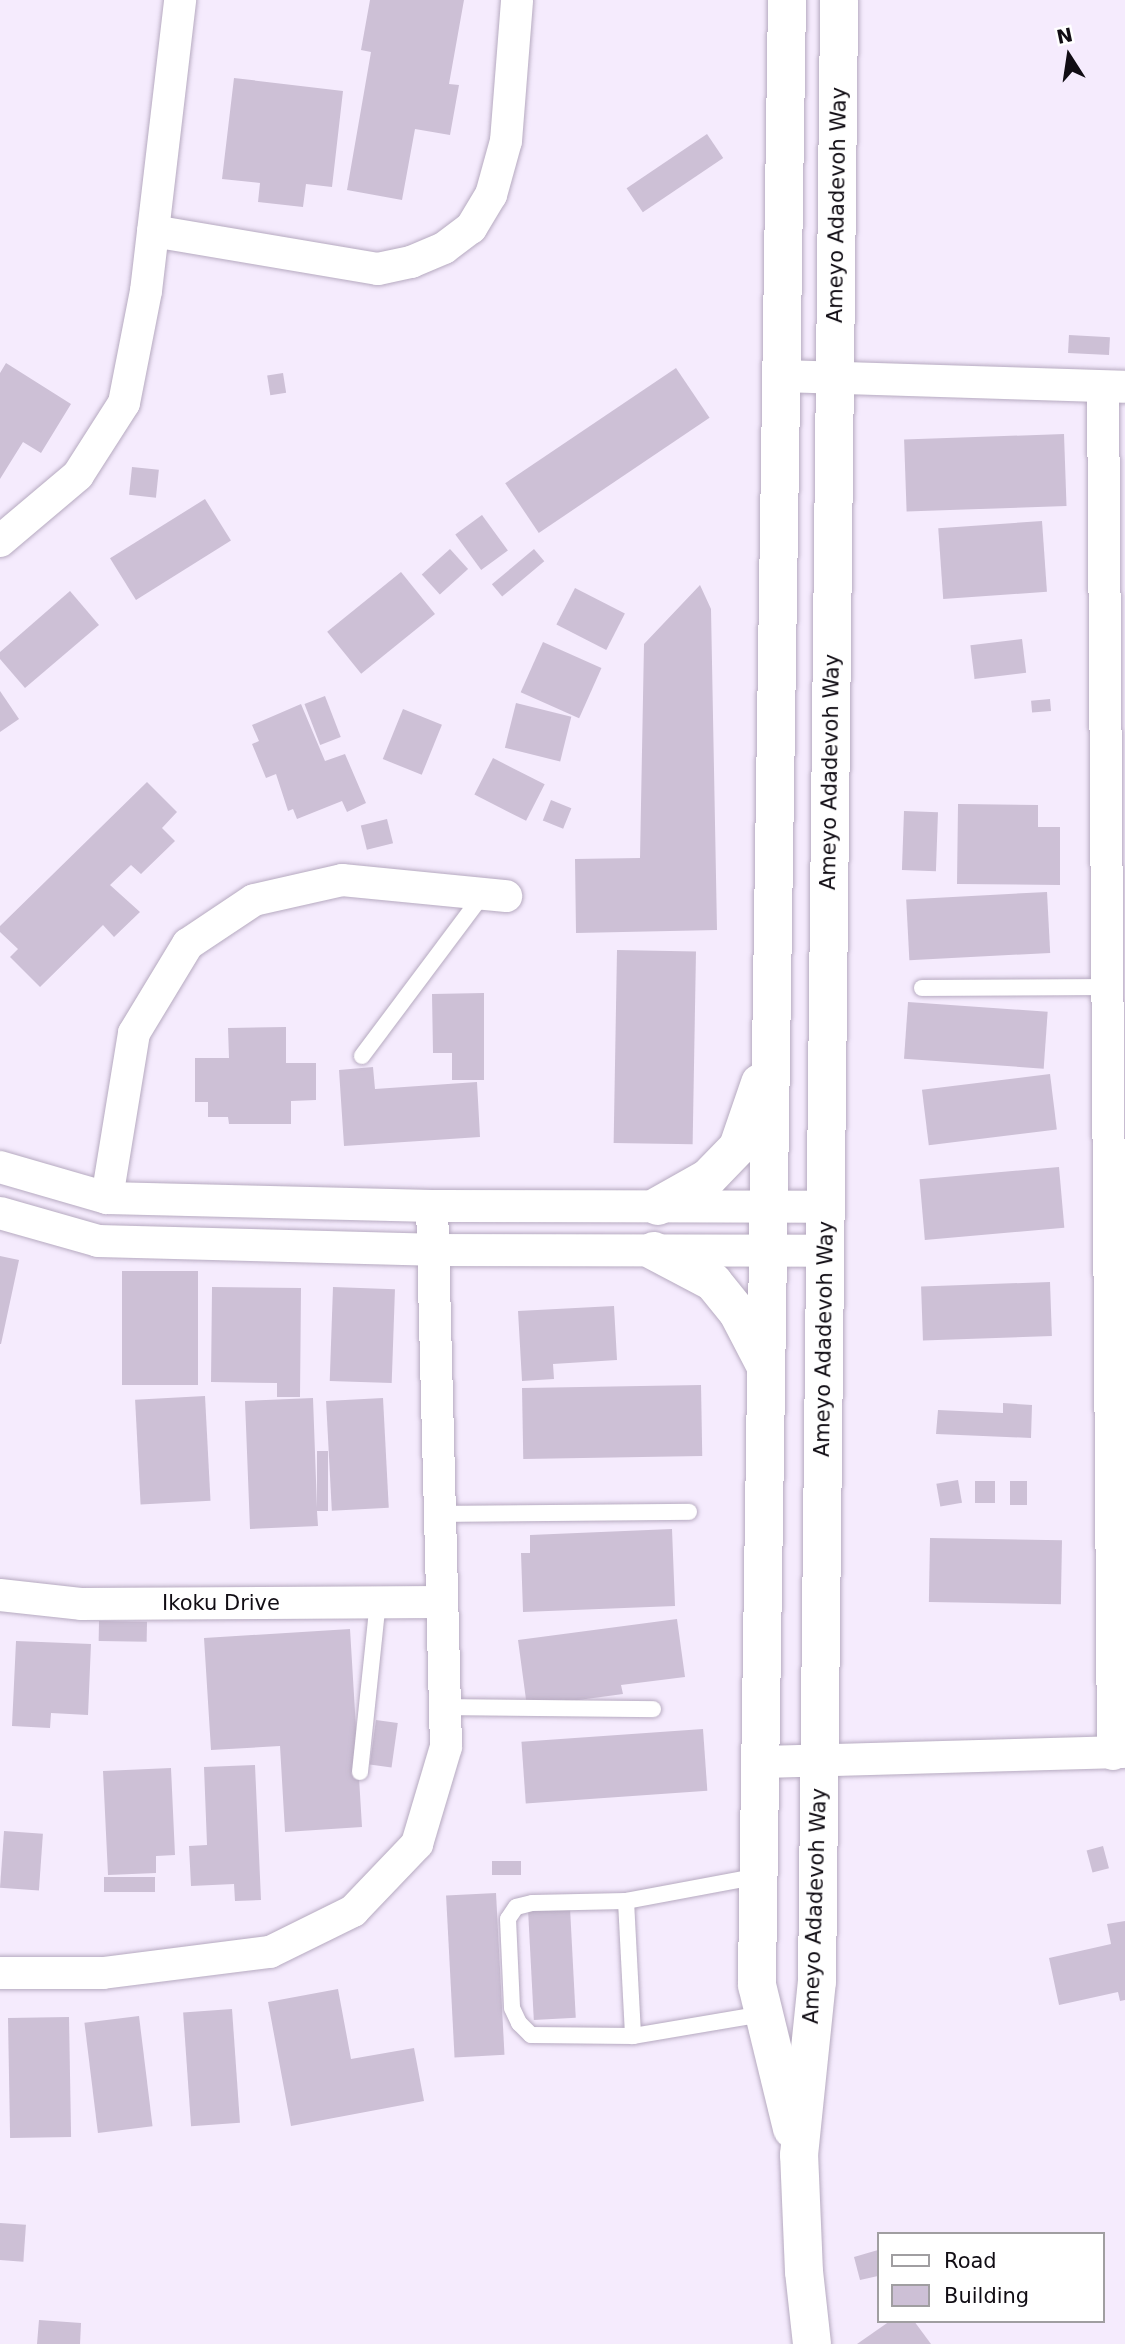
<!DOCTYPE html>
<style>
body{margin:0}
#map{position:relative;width:1125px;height:2344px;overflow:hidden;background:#f5ebfd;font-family:"DejaVu Sans",sans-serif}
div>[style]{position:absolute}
.building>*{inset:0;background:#cdc0d6;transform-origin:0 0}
.roads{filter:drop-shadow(0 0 2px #b6aac0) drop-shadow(0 0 2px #b6aac0)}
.lane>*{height:16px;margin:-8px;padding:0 8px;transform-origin:8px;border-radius:8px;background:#fff}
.street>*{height:32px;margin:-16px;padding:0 16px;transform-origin:16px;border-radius:16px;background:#fff}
.secondary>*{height:38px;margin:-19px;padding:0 19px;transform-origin:19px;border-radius:19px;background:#fff}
span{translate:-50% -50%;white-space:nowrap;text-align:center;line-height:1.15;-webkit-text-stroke:5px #fff;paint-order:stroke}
.street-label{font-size:21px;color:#110d14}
.legend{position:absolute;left:877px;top:2232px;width:228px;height:91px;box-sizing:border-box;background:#fff;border:2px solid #a09ea1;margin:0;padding:9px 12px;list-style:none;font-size:21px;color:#110d14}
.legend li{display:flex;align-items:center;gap:14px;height:35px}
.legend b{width:35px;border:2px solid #a09ea1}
.north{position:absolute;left:1034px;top:21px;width:70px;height:70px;-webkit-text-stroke:5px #fff;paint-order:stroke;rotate:348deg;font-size:19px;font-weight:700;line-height:28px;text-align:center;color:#110d14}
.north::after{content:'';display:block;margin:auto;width:24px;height:32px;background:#110d14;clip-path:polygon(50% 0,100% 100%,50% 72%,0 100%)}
</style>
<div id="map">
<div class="building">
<div style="clip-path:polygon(370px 0,464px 0,449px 84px,459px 85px,450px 135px,415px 129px,402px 200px,347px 190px,371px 52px,361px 50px)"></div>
<div style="clip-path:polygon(234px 78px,343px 91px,332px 187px,306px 184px,303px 207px,258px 202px,260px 183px,222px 179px)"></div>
<div style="left:707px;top:134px;width:29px;height:97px;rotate:56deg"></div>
<div style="left:1069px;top:335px;width:41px;height:18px;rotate:3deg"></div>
<div style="clip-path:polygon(6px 363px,71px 404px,41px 453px,23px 442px,0 479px,0 373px)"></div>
<div style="left:676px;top:368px;width:60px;height:206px;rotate:56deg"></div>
<div style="left:283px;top:373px;width:20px;height:16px;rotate:81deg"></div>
<div style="left:1064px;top:434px;width:72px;height:160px;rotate:88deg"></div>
<div style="left:132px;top:467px;width:27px;height:28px;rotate:6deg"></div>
<div style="left:205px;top:499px;width:49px;height:112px;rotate:58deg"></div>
<div style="left:482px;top:515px;width:44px;height:33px;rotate:54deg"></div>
<div style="left:1042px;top:521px;width:71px;height:104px;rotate:86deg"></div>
<div style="left:450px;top:549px;width:27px;height:38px;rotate:48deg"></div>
<div style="left:534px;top:549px;width:16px;height:55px;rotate:50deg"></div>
<div style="left:401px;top:572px;width:54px;height:95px;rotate:51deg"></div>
<div style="clip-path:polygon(700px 585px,711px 609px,717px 930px,576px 933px,575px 859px,640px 858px,644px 644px)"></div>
<div style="left:575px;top:588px;width:56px;height:41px;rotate:27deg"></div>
<div style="clip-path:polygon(70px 591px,99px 625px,25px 688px,0 659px,0 652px)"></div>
<div style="left:1022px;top:639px;width:34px;height:52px;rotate:83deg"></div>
<div style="left:543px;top:642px;width:64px;height:55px;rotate:24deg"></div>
<div style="clip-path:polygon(0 691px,19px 719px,0 732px)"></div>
<div style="left:325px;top:696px;width:44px;height:22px;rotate:69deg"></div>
<div style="left:1050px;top:699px;width:12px;height:19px;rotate:85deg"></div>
<div style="left:516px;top:703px;width:57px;height:46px;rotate:14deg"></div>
<div style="clip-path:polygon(301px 704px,325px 761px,345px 754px,366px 803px,347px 812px,342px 801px,297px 819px,293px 809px,288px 811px,276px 774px,266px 778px,252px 744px,259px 741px,252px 725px)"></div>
<div style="left:403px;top:709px;width:42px;height:54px;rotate:22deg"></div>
<div style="left:493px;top:758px;width:58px;height:41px;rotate:27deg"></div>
<div style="clip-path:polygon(147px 782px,177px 812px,162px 828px,175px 841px,141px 874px,131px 865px,110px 885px,140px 912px,114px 937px,103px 925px,40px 987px,10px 957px,18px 949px,0 932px,0 926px)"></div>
<div style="left:551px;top:800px;width:22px;height:22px;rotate:22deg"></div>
<div style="clip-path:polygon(958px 804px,1038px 805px,1038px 827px,1060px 827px,1060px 885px,957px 884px)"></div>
<div style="left:904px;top:811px;width:34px;height:59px;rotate:2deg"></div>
<div style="left:387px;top:819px;width:25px;height:27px;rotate:76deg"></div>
<div style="left:1047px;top:892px;width:61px;height:141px;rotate:87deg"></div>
<div style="left:617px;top:950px;width:79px;height:193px;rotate:1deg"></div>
<div style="clip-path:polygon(484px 993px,484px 1080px,452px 1080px,452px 1053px,433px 1053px,432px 994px)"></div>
<div style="left:908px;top:1002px;width:140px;height:57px;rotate:4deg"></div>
<div style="clip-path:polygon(286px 1027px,286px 1063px,316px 1063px,316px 1100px,291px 1101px,291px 1124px,229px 1124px,228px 1117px,208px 1117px,208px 1102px,195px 1102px,195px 1058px,229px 1058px,228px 1028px)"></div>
<div style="clip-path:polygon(373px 1067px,375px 1089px,477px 1082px,480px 1137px,344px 1146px,339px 1070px)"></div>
<div style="left:1050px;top:1074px;width:56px;height:129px;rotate:83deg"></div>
<div style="left:1059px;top:1167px;width:61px;height:140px;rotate:85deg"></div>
<div style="clip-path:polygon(0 1256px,19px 1260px,1px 1344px,0 1344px)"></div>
<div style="left:122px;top:1271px;width:76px;height:114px"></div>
<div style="left:1050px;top:1282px;width:54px;height:129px;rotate:88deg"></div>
<div style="clip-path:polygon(212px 1287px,301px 1288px,300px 1397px,277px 1397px,277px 1383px,211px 1382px)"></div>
<div style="left:333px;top:1287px;width:62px;height:94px;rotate:2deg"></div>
<div style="clip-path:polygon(614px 1306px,617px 1360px,553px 1364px,554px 1379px,522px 1381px,518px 1311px)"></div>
<div style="left:701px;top:1385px;width:71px;height:179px;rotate:89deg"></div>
<div style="left:205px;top:1396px;width:105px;height:70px;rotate:87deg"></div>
<div style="clip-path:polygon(313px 1398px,317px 1508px,317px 1451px,328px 1451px,328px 1511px,317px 1511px,318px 1526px,250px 1529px,245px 1401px)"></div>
<div style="left:383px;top:1398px;width:110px;height:57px;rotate:87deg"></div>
<div style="clip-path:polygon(1003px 1403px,1032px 1405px,1031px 1438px,936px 1434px,938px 1410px,1003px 1413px)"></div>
<div style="left:958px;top:1480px;width:23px;height:22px;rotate:80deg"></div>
<div style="left:975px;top:1481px;width:20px;height:22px"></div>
<div style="left:1010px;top:1481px;width:17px;height:24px"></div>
<div style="clip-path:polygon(672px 1529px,675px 1606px,523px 1612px,521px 1553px,530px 1553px,530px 1535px)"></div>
<div style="left:930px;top:1538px;width:132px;height:64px;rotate:1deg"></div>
<div style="clip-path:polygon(677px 1619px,685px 1677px,621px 1685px,623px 1694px,527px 1707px,518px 1640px)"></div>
<div style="left:99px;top:1621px;width:48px;height:20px;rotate:1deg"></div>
<div style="clip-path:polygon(350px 1629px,362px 1827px,285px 1832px,280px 1746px,211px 1750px,204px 1638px)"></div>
<div style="clip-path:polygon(16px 1641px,91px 1644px,88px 1715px,51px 1713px,50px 1728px,12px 1726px)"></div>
<div style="left:376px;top:1720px;width:22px;height:45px;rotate:8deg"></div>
<div style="left:703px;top:1729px;width:62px;height:182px;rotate:86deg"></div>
<div style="clip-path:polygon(255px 1765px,261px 1900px,235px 1901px,234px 1884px,191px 1886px,189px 1846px,207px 1845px,204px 1767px)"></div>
<div style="clip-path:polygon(171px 1768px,175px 1855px,156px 1856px,156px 1873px,108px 1875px,103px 1771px)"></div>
<div style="left:4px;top:1831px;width:39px;height:57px;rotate:4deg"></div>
<div style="left:1103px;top:1846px;width:23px;height:17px;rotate:75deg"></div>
<div style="left:492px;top:1861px;width:29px;height:14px"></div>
<div style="left:104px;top:1877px;width:51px;height:15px"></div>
<div style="left:496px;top:1893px;width:162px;height:50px;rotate:87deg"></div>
<div style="left:570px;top:1908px;width:110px;height:42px;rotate:87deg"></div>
<div style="clip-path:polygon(1125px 1921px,1125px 2000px,1120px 2001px,1118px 1992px,1059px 2005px,1049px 1958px,1111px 1944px,1107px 1924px)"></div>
<div style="clip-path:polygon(338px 1989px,351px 2059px,414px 2048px,424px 2101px,291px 2126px,268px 2002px)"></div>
<div style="left:232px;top:2009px;width:114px;height:49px;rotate:86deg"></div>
<div style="left:139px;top:2016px;width:111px;height:55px;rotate:83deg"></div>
<div style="left:69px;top:2017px;width:120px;height:61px;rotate:89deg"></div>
<div style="left:0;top:2223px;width:26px;height:37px;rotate:4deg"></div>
<div style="clip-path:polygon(878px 2250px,878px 2276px,860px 2280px,854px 2257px)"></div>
<div style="clip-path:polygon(39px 2320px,81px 2323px,80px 2344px,37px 2344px)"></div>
<div style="clip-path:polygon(890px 2321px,914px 2321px,931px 2344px,857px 2344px)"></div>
</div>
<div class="roads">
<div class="lane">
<div style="left:922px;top:988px;width:184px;rotate:-0.3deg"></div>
<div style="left:362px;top:1056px;width:204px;rotate:-53.2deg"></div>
<div style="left:440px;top:1514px;width:249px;rotate:-0.5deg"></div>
<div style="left:445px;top:1707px;width:208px;rotate:0.6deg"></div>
<div style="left:360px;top:1772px;width:171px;rotate:-84deg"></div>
<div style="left:759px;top:1876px;width:135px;rotate:169.4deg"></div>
<div style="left:626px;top:1901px;width:135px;rotate:87deg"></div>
<div style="left:633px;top:2036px;width:132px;rotate:-9.6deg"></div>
<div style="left:626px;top:1901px;width:94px;rotate:178.8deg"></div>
<div style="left:532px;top:1903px;width:16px;rotate:166deg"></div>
<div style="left:516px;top:1907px;width:14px;rotate:124deg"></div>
<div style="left:508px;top:1919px;width:89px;rotate:87.4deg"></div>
<div style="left:512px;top:2008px;width:17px;rotate:65deg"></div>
<div style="left:519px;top:2023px;width:17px;rotate:45deg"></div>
<div style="left:531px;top:2035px;width:102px;rotate:0.6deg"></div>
</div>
<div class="street">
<div style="left:153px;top:231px;width:228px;rotate:9.6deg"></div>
<div style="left:378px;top:269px;width:34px;rotate:-12deg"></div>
<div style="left:411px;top:262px;width:36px;rotate:-23deg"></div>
<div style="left:444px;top:248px;width:34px;rotate:-37deg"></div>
<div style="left:471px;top:228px;width:39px;rotate:-59deg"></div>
<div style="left:491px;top:195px;width:56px;rotate:-74.5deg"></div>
<div style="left:506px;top:141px;width:141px;rotate:-85.5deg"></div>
<div style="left:781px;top:376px;width:343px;rotate:1.8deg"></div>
<div style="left:1103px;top:387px;width:1367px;rotate:89.58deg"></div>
<div style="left:0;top:541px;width:102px;rotate:-40.2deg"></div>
<div style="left:78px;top:475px;width:85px;rotate:-57.4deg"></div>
<div style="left:124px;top:403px;width:114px;rotate:-78.9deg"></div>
<div style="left:146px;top:291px;width:293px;rotate:-83.3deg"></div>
<div style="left:0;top:1167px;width:111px;rotate:16.2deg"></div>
<div style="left:107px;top:1198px;width:325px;rotate:1.4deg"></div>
<div style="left:432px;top:1206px;width:394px;rotate:0.1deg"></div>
<div style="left:107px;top:1198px;width:167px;rotate:-80.7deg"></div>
<div style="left:134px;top:1033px;width:104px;rotate:-58.8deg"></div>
<div style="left:188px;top:944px;width:79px;rotate:-33.7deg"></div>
<div style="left:254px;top:900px;width:90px;rotate:-12.8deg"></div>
<div style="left:342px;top:880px;width:165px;rotate:5.6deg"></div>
<div style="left:0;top:1213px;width:102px;rotate:15.9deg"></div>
<div style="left:98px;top:1241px;width:334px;rotate:1.5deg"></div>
<div style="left:432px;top:1250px;width:393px;rotate:0.1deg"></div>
<div style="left:0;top:1595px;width:81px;rotate:6.3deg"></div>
<div style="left:81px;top:1604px;width:361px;rotate:-0.3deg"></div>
<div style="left:761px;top:1762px;width:364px;rotate:-1.6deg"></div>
<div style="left:0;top:1973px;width:103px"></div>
<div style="left:103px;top:1973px;width:168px;rotate:-7.2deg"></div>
<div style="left:270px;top:1952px;width:93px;rotate:-26.3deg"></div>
<div style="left:353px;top:1911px;width:93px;rotate:-46.3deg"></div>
<div style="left:417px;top:1844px;width:101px;rotate:-73.4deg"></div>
<div style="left:446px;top:1747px;width:541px;rotate:-91.48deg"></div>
</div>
<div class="secondary">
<div style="left:787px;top:0;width:1985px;rotate:90.87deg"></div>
<div style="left:757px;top:1985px;width:148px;rotate:76.3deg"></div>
<div style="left:658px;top:1206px;width:57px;rotate:-29.2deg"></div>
<div style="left:708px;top:1178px;width:43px;rotate:-45.9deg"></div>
<div style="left:738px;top:1147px;width:68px;rotate:-71deg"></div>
<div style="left:654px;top:1251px;width:67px;rotate:27.7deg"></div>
<div style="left:713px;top:1282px;width:40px;rotate:51deg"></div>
<div style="left:738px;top:1313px;width:56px;rotate:62.5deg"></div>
<div style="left:812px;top:2344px;width:72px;rotate:-96.3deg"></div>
<div style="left:804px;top:2272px;width:117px;rotate:-92.4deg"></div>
<div style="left:799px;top:2155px;width:174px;rotate:-84.1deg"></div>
<div style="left:817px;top:1982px;width:1982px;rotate:-89.36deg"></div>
</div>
</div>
<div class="street-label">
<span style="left:837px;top:205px;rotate:-89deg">Ameyo Adadevoh Way</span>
<span style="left:830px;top:772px;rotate:-89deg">Ameyo Adadevoh Way</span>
<span style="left:824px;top:1339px;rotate:-89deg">Ameyo Adadevoh Way</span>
<span style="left:221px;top:1603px">Ikoku Drive</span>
<span style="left:815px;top:1906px;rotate:-88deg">Ameyo Adadevoh Way</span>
</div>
<ul class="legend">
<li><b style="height:9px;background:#fff"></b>Road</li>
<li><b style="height:19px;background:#cdc0d6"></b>Building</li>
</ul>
<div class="north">N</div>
</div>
